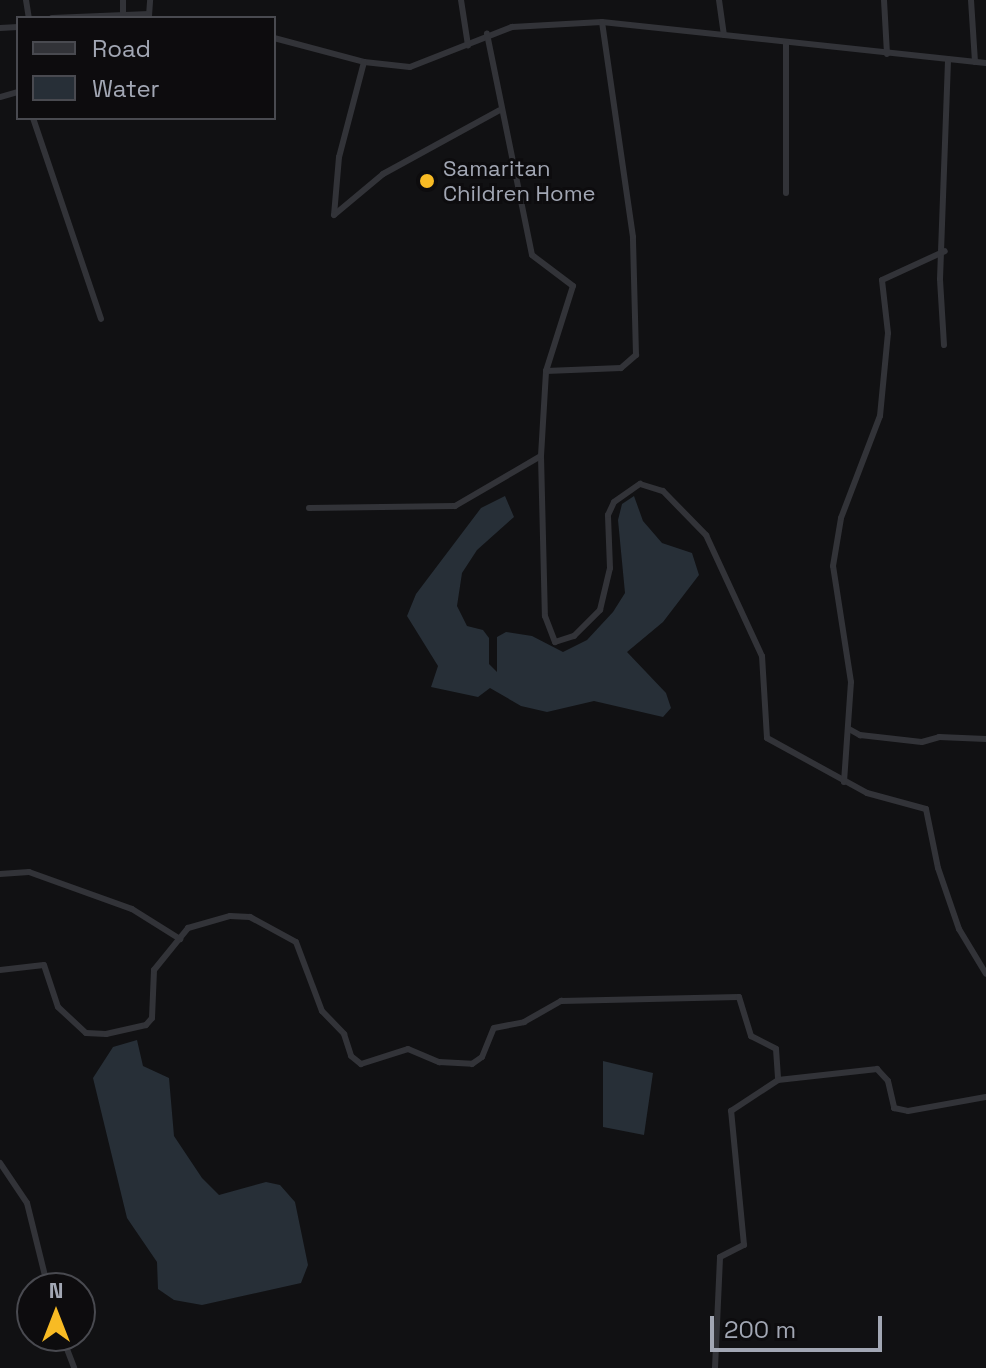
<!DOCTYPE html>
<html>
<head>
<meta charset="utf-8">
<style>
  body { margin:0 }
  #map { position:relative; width:986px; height:1368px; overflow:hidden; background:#111113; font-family:"Space Grotesk",sans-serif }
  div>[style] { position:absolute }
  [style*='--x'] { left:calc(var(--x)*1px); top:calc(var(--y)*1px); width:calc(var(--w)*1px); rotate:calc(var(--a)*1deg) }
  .water>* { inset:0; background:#272f37 }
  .street>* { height:6px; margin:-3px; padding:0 3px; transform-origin:3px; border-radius:3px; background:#323338 }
  .dots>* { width:22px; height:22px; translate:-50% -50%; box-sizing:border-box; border:4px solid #0d0c0e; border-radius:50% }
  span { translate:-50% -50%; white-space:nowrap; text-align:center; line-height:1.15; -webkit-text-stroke:6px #0d0c0e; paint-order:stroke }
  .poi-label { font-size:22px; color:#a2a7b4 }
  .left { translate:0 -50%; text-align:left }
  .legend { position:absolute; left:16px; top:16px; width:260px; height:104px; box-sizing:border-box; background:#0d0c0e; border:2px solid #494a50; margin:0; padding:10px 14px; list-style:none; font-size:24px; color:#a2a7b4 }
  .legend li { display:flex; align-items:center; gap:16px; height:40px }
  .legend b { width:40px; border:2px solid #494a50 }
  .north { position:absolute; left:16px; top:1272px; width:80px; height:80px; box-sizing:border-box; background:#0d0c0e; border:2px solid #494a50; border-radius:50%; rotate:0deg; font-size:22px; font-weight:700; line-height:32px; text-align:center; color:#a2a7b4 }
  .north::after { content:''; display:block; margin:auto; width:28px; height:36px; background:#f8bb24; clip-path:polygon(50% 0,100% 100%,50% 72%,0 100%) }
  .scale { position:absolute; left:710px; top:1316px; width:172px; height:36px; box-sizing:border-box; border:4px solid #a2a7b4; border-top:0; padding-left:10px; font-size:24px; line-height:28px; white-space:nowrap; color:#a2a7b4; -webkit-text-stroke:6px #0d0c0e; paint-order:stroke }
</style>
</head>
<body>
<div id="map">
  <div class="water">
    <div style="clip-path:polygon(505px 496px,514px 517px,477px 550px,462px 573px,457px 606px,467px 626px,483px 630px,489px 638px,489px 664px,497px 672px,497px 637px,506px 632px,532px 636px,563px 652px,587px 640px,613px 612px,625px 593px,618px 520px,622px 504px,634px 496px,643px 521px,662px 543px,692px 553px,699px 575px,663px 622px,627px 652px,666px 693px,671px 708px,663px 717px,594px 701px,547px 712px,521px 706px,490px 688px,478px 697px,431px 687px,438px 666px,407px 616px,416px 594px,481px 508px)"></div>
    <div style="clip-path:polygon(137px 1040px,143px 1066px,169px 1078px,174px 1136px,202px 1178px,219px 1195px,266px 1182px,280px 1185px,295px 1202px,308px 1265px,301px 1283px,202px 1305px,174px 1300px,158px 1289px,157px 1262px,127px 1218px,93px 1078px,113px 1047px)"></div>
    <div style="clip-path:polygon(603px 1061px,653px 1073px,644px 1135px,603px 1127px)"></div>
  </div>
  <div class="street">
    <div style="--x:26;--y:0;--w:18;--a:81"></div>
    <div style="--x:461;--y:0;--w:46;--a:81.2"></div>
    <div style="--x:719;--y:0;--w:35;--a:82"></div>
    <div style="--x:884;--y:0;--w:54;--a:86.8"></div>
    <div style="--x:971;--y:0;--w:62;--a:86.3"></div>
    <div style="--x:123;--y:16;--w:16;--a:-90"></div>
    <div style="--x:149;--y:16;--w:16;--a:-86"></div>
    <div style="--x:52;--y:18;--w:97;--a:-2.4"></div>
    <div style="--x:0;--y:28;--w:18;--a:-3"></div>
    <div style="--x:274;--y:38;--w:93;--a:14.9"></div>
    <div style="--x:364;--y:62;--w:46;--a:6.2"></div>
    <div style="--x:410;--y:67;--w:110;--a:-21.4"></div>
    <div style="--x:512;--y:27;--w:90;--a:-3.2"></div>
    <div style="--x:602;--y:22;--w:386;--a:6.1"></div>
    <div style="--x:786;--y:43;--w:150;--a:90"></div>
    <div style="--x:364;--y:62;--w:98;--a:104.7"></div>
    <div style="--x:339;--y:157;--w:58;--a:94.9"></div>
    <div style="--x:334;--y:215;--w:64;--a:-39.9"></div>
    <div style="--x:383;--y:174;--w:133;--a:-28.7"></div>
    <div style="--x:0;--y:97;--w:19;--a:-16"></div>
    <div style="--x:33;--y:118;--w:212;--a:71.3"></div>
    <div style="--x:944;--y:345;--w:66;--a:-93.5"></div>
    <div style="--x:940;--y:279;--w:220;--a:-87.9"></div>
    <div style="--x:546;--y:371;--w:75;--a:-2.3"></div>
    <div style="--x:621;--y:368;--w:20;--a:-41"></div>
    <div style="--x:636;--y:355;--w:118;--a:-91.5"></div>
    <div style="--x:633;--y:237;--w:217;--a:-98.2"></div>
    <div style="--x:541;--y:456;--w:160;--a:88.6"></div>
    <div style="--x:545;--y:616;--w:28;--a:69"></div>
    <div style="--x:555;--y:642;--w:20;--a:-18"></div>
    <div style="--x:574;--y:636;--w:37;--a:-45"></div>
    <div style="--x:600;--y:610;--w:43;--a:-76.6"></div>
    <div style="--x:610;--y:568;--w:53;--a:-92.2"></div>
    <div style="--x:608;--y:515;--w:14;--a:-65"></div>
    <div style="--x:614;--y:502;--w:32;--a:-35"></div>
    <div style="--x:640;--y:484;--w:24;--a:17"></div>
    <div style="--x:663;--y:491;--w:62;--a:45.7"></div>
    <div style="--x:706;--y:535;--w:133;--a:65.2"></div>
    <div style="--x:762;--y:656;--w:82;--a:86.5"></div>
    <div style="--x:767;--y:738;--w:114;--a:28.8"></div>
    <div style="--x:867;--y:793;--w:61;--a:15.2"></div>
    <div style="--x:926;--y:809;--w:60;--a:78.5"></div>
    <div style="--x:938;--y:868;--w:65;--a:71"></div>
    <div style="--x:959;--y:929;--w:52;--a:59"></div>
    <div style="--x:309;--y:508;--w:146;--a:-0.8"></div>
    <div style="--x:455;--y:506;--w:99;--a:-30.2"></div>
    <div style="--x:541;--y:456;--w:85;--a:-86.6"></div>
    <div style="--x:546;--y:371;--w:89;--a:-72.4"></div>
    <div style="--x:573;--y:286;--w:51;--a:-142.9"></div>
    <div style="--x:532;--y:255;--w:226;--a:-101.5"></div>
    <div style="--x:849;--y:729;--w:13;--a:29"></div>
    <div style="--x:860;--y:735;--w:62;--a:6.4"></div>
    <div style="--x:922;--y:742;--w:18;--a:-16"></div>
    <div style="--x:939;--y:737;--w:47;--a:2.4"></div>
    <div style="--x:844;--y:782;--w:100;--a:-86"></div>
    <div style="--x:851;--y:682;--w:117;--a:-98.8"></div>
    <div style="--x:833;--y:566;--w:49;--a:-80.5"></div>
    <div style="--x:841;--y:518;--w:109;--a:-69.1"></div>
    <div style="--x:880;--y:416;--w:83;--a:-84.5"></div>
    <div style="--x:888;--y:333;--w:53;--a:-96.5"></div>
    <div style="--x:882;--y:280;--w:69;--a:-24.7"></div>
    <div style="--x:0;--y:874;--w:29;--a:-4"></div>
    <div style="--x:29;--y:872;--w:109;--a:19.8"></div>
    <div style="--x:132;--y:909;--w:57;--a:32"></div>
    <div style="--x:0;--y:970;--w:44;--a:-6.5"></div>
    <div style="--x:44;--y:965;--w:44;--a:71.6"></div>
    <div style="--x:58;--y:1007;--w:38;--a:43"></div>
    <div style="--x:86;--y:1033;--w:20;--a:3"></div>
    <div style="--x:106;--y:1034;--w:41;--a:-12.7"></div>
    <div style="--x:146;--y:1025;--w:9;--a:-49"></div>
    <div style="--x:152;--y:1018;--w:48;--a:-87.6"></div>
    <div style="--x:154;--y:970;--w:54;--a:-51"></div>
    <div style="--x:188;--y:928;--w:44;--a:-15.9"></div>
    <div style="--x:230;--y:916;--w:20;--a:3"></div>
    <div style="--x:250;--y:917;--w:52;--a:28.5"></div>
    <div style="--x:296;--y:942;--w:74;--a:69.4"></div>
    <div style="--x:322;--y:1011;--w:32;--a:46"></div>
    <div style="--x:344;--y:1034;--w:23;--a:72"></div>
    <div style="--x:351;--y:1056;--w:13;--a:39"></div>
    <div style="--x:361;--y:1064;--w:49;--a:-17.7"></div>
    <div style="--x:408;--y:1049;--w:34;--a:23"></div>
    <div style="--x:439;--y:1062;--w:33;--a:3"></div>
    <div style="--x:472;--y:1064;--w:12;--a:-35"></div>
    <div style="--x:482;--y:1057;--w:31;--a:-68"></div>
    <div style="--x:494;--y:1028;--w:31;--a:-11"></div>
    <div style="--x:524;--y:1022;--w:43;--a:-29.6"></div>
    <div style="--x:561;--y:1001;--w:178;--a:-1.3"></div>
    <div style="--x:739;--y:997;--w:41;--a:72.9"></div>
    <div style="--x:751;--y:1036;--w:28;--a:27"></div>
    <div style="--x:776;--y:1049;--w:31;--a:86"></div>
    <div style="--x:0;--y:1163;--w:48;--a:56"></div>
    <div style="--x:27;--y:1203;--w:88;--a:76.1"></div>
    <div style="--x:62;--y:1336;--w:34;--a:69"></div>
    <div style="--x:715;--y:1368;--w:111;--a:-87.4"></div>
    <div style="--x:720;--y:1257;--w:27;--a:-27"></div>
    <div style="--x:744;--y:1245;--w:135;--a:-95.5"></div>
    <div style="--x:731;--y:1111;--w:56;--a:-33.4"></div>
    <div style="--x:778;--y:1080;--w:100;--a:-6.3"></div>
    <div style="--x:877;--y:1069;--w:16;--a:47"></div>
    <div style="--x:888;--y:1081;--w:28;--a:77"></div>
    <div style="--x:894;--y:1108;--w:14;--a:12"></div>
    <div style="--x:908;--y:1111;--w:79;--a:-10.2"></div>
  </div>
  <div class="dots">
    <div style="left:427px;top:181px;background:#f8bb24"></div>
  </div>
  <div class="poi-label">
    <span class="left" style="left:443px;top:181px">Samaritan<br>Children Home</span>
  </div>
  <ul class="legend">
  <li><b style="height:10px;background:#323338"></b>Road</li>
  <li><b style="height:22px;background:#272f37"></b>Water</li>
  </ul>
  <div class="north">N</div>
  <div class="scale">200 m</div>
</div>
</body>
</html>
